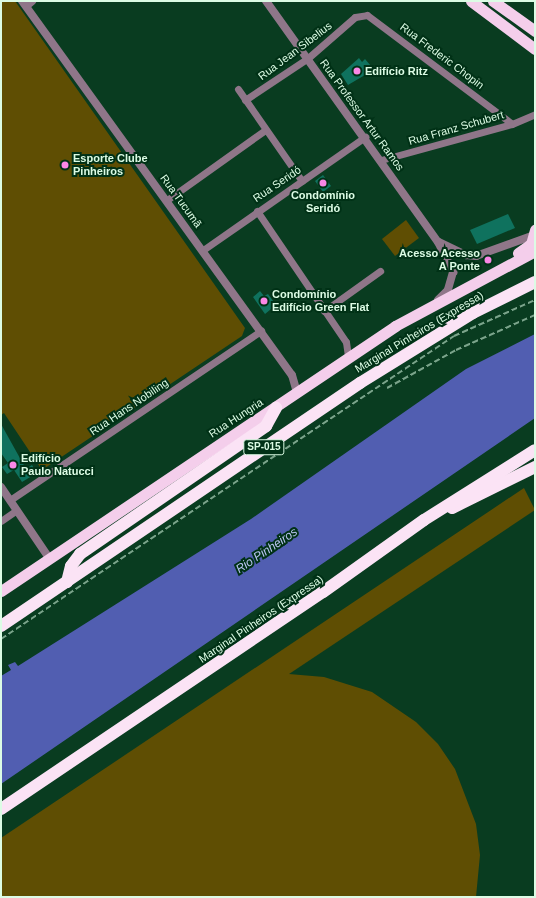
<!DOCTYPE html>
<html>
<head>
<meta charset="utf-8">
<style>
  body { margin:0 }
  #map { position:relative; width:536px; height:898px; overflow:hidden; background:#093c20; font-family:Helvetica,sans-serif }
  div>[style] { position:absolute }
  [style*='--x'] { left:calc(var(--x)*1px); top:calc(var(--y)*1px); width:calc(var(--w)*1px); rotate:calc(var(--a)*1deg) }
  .green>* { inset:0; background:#5f4e03 }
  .water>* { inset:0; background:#515eb1 }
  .building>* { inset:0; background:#0f725e }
  .minor>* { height:7px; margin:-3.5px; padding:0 3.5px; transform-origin:3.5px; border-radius:3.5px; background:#8f7689 }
  .tertiary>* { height:8px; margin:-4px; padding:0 4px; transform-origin:4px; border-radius:4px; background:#8f7689 }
  .trunk>* { height:11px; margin:-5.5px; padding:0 5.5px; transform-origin:5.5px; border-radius:5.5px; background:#f4ceeb }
  .motorway>* { height:12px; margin:-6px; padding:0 6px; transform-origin:6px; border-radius:6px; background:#fbe3f5 }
  .rail>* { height:2px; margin-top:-1px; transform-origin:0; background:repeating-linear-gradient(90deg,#7ba48b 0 6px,transparent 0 9px) }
  .dots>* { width:11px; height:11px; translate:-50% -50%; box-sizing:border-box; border:2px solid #003116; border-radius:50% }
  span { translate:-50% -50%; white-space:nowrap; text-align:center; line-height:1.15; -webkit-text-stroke:4px #003116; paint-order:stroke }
  .shield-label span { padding:1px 3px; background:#003116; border:1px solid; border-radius:3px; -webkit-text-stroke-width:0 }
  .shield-label { font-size:10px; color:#dcfce5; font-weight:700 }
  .street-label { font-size:11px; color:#dcfce5 }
  .poi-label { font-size:11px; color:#dcfce5; font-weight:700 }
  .left { translate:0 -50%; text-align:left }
  .right { translate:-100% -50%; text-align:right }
  .water-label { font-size:12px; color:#bac5f2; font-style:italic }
  .frame { position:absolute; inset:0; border:2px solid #dcfce5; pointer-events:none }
</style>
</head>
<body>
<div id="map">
  <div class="green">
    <div style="clip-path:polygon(1px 1px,15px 1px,245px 328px,242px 336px,42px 470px,4px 413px,1px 415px)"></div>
    <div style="clip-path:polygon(406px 220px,419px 238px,395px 256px,382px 239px)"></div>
    <div style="clip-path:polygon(524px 488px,535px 510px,289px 674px,324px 677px,372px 692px,416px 722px,438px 744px,455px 769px,476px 824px,480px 855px,476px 897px,1px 897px,1px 838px)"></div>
  </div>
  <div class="water">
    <div style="clip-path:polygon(535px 334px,535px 418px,1px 784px,1px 676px,11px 670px,8px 665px,15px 662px,18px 666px,251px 519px,466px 369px)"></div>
  </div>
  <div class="building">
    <div style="clip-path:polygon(359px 58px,362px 62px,365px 59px,371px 66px,367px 69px,370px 72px,348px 85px,341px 74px)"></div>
    <div style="clip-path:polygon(323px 175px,331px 186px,323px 192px,315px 181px)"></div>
    <div style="clip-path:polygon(508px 214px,515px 228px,477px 244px,470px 230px)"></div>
    <div style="clip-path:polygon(260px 291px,264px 296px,268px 294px,276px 305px,265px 314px,253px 297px)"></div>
    <div style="clip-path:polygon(1px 424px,26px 469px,32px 465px,37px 473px,22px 482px,14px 470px,7px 474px,2px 467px,8px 463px,1px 453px)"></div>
  </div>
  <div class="minor">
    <div style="--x:26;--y:6;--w:8;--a:-40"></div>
    <div style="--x:238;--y:89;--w:112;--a:55.2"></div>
    <div style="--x:245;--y:100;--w:76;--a:-33.7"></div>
    <div style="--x:308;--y:58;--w:62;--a:-41.1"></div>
    <div style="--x:355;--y:17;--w:12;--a:-9"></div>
    <div style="--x:367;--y:15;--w:181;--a:36.9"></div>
    <div style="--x:381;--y:160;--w:136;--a:-15.4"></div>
    <div style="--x:512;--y:124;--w:25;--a:-23"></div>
    <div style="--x:167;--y:200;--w:120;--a:-35.5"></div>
    <div style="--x:257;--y:211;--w:158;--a:55.8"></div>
    <div style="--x:346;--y:342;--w:15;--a:82"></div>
    <div style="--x:203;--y:250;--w:198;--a:-34.9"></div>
    <div style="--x:324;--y:311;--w:69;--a:-35.5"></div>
    <div style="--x:10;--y:500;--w:303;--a:-34"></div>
    <div style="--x:1;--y:521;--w:19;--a:-35"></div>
  </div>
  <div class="tertiary">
    <div style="--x:22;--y:1;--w:461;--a:54.2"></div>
    <div style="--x:292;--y:375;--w:18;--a:74"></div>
    <div style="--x:266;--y:1;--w:296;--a:54.5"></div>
    <div style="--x:438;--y:242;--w:34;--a:63"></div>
    <div style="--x:453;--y:272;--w:19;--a:106"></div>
    <div style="--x:448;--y:290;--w:14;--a:135"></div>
    <div style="--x:439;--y:242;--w:30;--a:26"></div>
    <div style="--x:466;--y:255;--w:10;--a:6"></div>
    <div style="--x:476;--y:256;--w:62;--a:-19.9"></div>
    <div style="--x:1;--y:487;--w:86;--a:55.9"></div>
  </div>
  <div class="trunk">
    <div style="--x:471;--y:1;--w:80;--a:36.9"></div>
    <div style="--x:493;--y:1;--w:52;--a:35.5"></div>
    <div style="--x:518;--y:253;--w:16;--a:-35"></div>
    <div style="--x:531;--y:244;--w:15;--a:-74"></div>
    <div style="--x:1;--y:591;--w:475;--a:-33.9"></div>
    <div style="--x:395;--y:326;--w:159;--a:-28.2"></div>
  </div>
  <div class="motorway">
    <div style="--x:452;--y:508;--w:93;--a:-26.3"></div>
    <div style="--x:67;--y:582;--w:16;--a:-76"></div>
    <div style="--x:71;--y:566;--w:15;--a:-53"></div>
    <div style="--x:80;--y:554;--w:226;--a:-34.5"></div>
    <div style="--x:266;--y:426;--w:21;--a:-61"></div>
    <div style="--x:1;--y:626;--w:434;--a:-34.1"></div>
    <div style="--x:360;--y:383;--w:133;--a:-31.8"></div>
    <div style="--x:473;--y:313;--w:69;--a:-26.6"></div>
    <div style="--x:1;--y:809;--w:388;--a:-34"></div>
    <div style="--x:323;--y:592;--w:124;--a:-35.5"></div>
    <div style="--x:424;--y:520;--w:131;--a:-32.2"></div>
  </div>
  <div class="rail">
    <div style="--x:387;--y:388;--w:79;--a:-28.8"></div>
    <div style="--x:456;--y:350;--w:86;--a:-23.9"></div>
    <div style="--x:1;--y:639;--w:545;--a:-33.78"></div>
    <div style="--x:454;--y:336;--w:89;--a:-24"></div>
  </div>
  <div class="dots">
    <div style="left:357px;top:71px;background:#fa87e6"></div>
    <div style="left:65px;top:165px;background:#fa87e6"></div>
    <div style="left:323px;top:183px;background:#fa87e6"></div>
    <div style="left:488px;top:260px;background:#fa87e6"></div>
    <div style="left:264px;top:301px;background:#fa87e6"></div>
    <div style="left:13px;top:465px;background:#fa87e6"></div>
  </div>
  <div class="shield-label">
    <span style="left:264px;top:447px">SP-015</span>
  </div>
  <div class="street-label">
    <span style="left:295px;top:51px;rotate:-37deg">Rua Jean Sibelius</span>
    <span style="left:442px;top:56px;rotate:37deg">Rua Frederic Chopin</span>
    <span style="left:362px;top:115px;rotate:54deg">Rua Professor Artur Ramos</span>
    <span style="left:456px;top:128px;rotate:-16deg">Rua Franz Schubert</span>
    <span style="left:277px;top:184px;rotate:-34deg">Rua Seridó</span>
    <span style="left:181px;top:201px;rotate:54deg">Rua Tucumã</span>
    <span style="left:419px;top:332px;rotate:-31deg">Marginal Pinheiros (Expressa)</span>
    <span style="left:129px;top:407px;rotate:-34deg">Rua Hans Nobiling</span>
    <span style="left:236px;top:418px;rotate:-33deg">Rua Hungria</span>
    <span style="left:261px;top:619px;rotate:-34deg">Marginal Pinheiros (Expressa)</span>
  </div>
  <div class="poi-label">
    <span class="left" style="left:365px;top:71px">Edifício Ritz</span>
    <span class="left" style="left:73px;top:165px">Esporte Clube<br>Pinheiros</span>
    <span style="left:323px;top:202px">Condomínio<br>Seridó</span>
    <span class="right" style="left:480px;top:260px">Acesso Acesso<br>A Ponte</span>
    <span class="left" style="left:272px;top:301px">Condomínio<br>Edifício Green Flat</span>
    <span class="left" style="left:21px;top:465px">Edifício<br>Paulo Natucci</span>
  </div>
  <div class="water-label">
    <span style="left:267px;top:551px;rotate:-34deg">Rio Pinheiros</span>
  </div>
  <div class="frame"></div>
</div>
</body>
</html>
